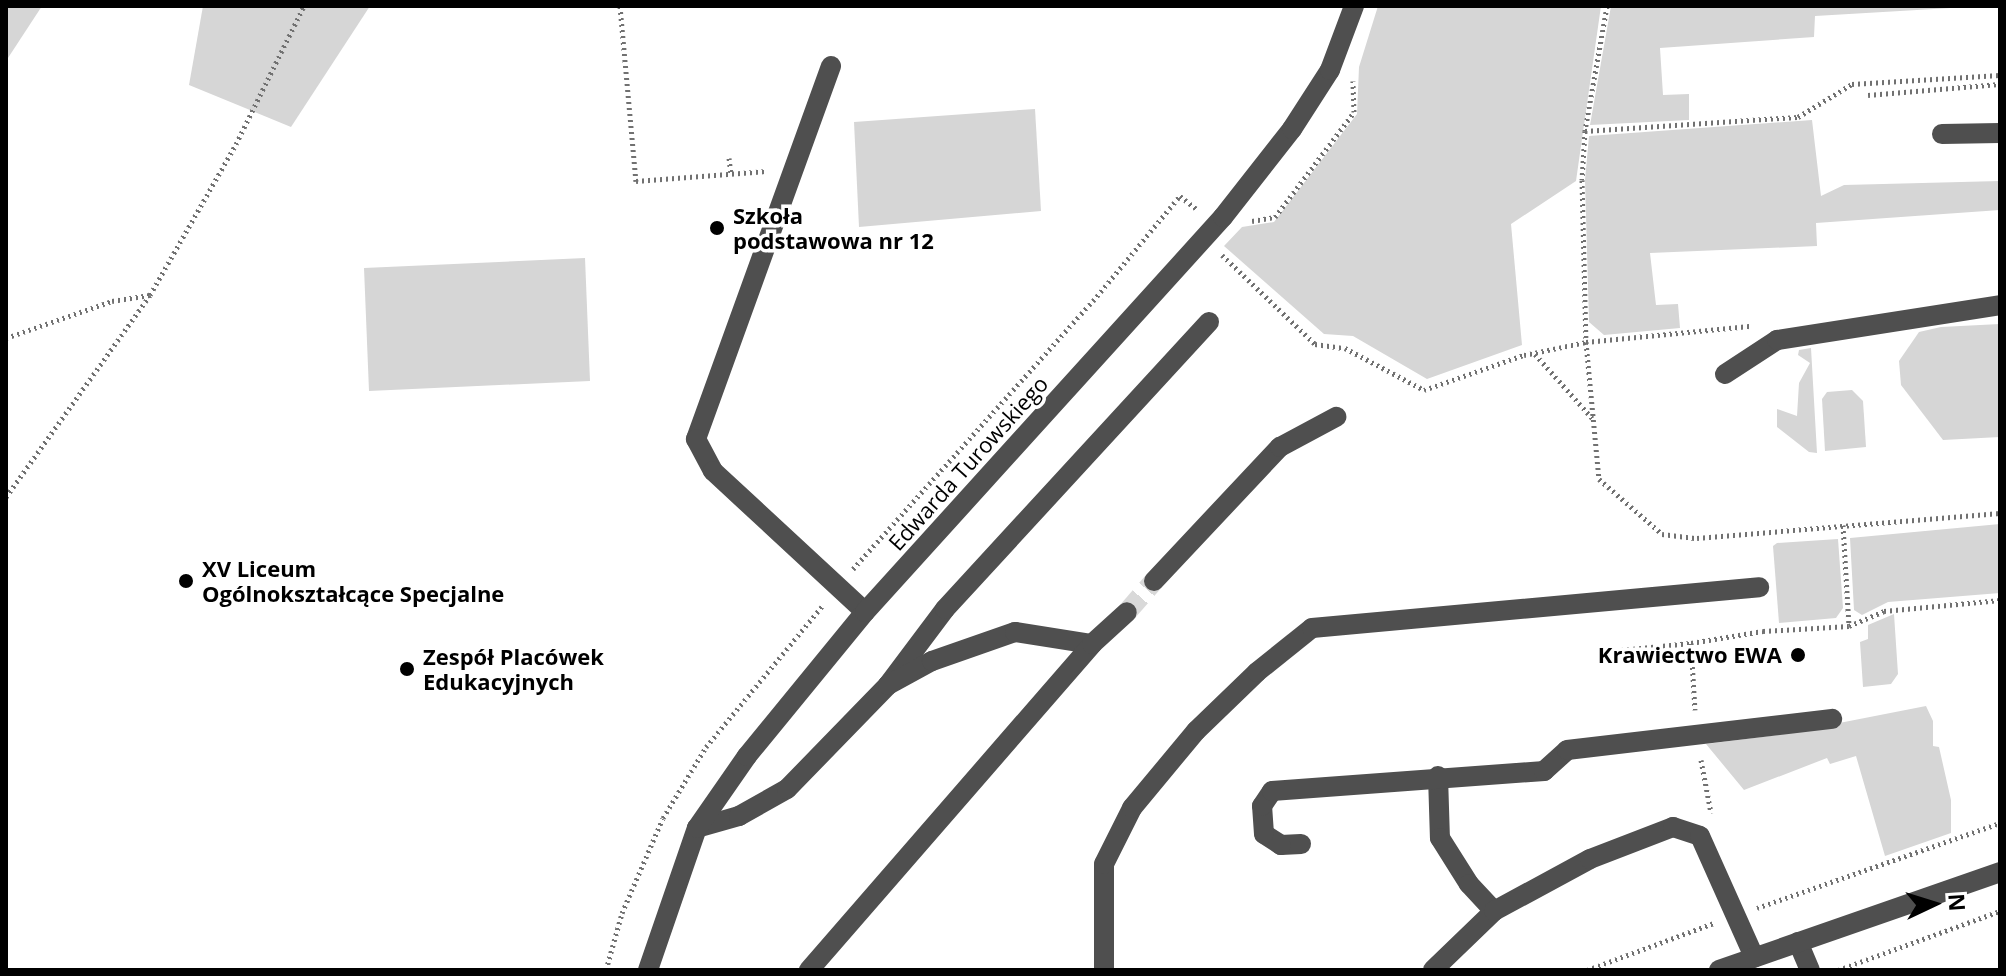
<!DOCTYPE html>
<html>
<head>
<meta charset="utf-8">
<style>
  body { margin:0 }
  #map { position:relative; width:2006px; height:976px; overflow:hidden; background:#fff; font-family:"Open Sans",sans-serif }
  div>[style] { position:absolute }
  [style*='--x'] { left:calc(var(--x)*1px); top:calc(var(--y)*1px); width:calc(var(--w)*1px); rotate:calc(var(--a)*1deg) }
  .green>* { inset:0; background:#d6d6d6 }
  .minor-tunnel>* { height:20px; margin-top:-10px; transform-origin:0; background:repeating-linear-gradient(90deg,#d9d9d9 0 20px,transparent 0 30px) }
  .path>* { height:5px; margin-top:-2.5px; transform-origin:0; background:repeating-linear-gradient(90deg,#717171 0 2px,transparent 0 6px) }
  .minor>* { height:20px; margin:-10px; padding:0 10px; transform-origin:10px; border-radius:10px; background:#4f4f4f }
  .dots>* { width:22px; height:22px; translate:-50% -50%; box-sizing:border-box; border:4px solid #fff; border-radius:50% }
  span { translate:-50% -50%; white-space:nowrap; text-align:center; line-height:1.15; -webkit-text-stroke:7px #fff; paint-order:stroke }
  .poi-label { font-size:22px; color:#000; font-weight:700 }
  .left { translate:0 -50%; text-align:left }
  .right { translate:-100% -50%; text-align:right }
  .street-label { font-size:22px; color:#000 }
  .frame { position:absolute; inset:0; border:8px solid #000; pointer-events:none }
  .north { position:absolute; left:1894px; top:864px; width:80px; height:80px; -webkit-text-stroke:6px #fff; paint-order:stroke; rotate:86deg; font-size:22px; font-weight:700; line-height:32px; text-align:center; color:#000 }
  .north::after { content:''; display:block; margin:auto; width:28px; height:36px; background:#000; clip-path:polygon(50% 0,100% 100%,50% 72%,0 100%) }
</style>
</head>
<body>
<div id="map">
  <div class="green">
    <div style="clip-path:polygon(6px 6px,42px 6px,6px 61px)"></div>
    <div style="clip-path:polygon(203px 6px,370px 6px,291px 127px,189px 85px)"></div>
    <div style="clip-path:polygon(1378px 6px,1601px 6px,1576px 181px,1511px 224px,1522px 345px,1427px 379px,1353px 336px,1324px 334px,1224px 246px,1242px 227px,1274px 222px,1357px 114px,1359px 67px)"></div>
    <div style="clip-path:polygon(1611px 6px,1985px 6px,1815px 16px,1814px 37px,1660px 48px,1663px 95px,1689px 94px,1689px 120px,1590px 125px)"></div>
    <div style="clip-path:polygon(1035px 109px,1041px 211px,859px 227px,854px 122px)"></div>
    <div style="clip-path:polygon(1812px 120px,1821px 196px,1844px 185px,2000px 181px,2000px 210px,1816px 223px,1817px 246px,1650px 253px,1656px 305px,1678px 304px,1680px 328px,1604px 335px,1589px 322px,1585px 180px,1589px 136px)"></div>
    <div style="clip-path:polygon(585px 258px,590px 381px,369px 391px,364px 268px)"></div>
    <div style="clip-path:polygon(2000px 324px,2000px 437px,1943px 440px,1901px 385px,1899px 361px,1919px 332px,1941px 327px)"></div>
    <div style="clip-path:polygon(1811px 348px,1817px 453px,1809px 452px,1777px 427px,1777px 409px,1797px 416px,1799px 383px,1810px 363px,1798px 355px,1799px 350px)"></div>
    <div style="clip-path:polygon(1852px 390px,1863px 401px,1866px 447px,1825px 451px,1822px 399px,1827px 392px)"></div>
    <div style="clip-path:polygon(2000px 524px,2000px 593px,1888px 602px,1862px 615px,1854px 610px,1850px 538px)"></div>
    <div style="clip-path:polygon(1838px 539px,1843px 608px,1836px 618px,1779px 623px,1773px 546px,1777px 543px)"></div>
    <div style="clip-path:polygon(1894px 614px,1898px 674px,1891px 684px,1863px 687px,1860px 642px,1868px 639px,1868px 625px)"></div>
    <div style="clip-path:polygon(1926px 706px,1933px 721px,1933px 746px,1939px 747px,1951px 800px,1951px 833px,1885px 856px,1856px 756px,1830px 764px,1827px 758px,1744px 790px,1706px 744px,1778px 735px)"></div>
  </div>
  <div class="minor-tunnel">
    <div style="--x:1127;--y:612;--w:41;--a:-48.9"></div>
  </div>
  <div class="path">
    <div style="--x:620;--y:6;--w:176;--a:84.8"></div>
    <div style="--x:636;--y:181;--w:130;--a:-4.4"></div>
    <div style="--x:1607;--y:6;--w:127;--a:100"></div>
    <div style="--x:1585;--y:131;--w:49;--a:93.5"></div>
    <div style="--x:1582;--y:180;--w:162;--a:88.6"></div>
    <div style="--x:1586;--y:342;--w:138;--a:84.6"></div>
    <div style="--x:1599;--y:479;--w:84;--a:41.1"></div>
    <div style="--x:1662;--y:534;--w:35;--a:7"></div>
    <div style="--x:1697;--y:538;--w:304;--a:-4.7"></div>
    <div style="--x:1868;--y:95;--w:132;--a:-4.8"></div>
    <div style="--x:1585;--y:131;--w:213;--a:-3.8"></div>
    <div style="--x:1798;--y:117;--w:63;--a:-31.4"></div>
    <div style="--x:1852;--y:84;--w:148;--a:-3.5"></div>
    <div style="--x:729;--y:158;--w:16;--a:83"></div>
    <div style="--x:1252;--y:221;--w:23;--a:-10"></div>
    <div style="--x:1275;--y:217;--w:131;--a:-53"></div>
    <div style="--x:1354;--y:112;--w:31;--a:-92"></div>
    <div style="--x:1222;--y:255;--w:129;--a:43.7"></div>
    <div style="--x:1315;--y:344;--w:30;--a:8"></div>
    <div style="--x:1345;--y:348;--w:89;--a:28"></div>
    <div style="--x:1424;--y:390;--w:106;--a:-19.3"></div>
    <div style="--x:1524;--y:355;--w:63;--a:-11.8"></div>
    <div style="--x:1586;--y:342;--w:164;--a:-5.6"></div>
    <div style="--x:6;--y:338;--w:112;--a:-19.2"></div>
    <div style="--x:112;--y:301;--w:38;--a:-9"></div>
    <div style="--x:1535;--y:354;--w:86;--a:48.3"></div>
    <div style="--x:6;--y:497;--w:248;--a:-54.5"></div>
    <div style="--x:150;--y:295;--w:174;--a:-60.3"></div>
    <div style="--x:236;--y:144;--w:154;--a:-63.8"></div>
    <div style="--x:1843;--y:525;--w:101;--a:86.6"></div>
    <div style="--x:853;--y:569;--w:360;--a:-48.2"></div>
    <div style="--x:1093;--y:301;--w:136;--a:-50.4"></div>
    <div style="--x:1180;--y:196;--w:23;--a:38"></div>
    <div style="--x:1691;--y:643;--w:67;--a:86.6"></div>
    <div style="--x:1621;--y:650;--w:70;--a:-5.7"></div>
    <div style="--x:1691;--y:643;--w:73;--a:-9.5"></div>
    <div style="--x:1763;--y:631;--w:86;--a:-3.3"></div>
    <div style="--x:1849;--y:626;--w:38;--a:-23"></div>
    <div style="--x:1884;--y:611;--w:117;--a:-5.4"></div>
    <div style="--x:1701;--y:760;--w:54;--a:79.3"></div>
    <div style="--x:1757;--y:908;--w:257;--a:-19.3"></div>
    <div style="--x:606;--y:970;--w:59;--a:-74.3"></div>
    <div style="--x:622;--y:913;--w:103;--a:-66.7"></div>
    <div style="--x:663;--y:818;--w:83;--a:-58.8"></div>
    <div style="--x:706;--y:747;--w:185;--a:-50.5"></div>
    <div style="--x:1587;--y:970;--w:135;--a:-20.3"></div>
    <div style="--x:1838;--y:970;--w:172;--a:-20"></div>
  </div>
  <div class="minor">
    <div style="--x:831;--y:66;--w:397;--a:109.9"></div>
    <div style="--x:696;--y:439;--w:36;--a:62"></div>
    <div style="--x:713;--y:471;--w:207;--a:42.8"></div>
    <div style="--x:1942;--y:134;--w:58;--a:-1"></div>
    <div style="--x:1725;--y:374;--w:62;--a:-33.2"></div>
    <div style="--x:1777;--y:340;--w:226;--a:-8.9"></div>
    <div style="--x:1154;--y:581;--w:184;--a:-46.8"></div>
    <div style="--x:1280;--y:447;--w:64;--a:-28.2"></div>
    <div style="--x:888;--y:685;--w:95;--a:-53.1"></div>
    <div style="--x:945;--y:609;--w:390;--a:-47.4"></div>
    <div style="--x:1438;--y:776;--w:62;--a:88.2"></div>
    <div style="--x:1440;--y:838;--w:54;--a:57.8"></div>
    <div style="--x:1469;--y:884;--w:37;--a:47"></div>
    <div style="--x:697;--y:828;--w:44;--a:-15.9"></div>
    <div style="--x:739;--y:816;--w:55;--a:-29.4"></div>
    <div style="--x:787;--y:789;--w:145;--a:-45.8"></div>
    <div style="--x:888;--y:685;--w:50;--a:-28.6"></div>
    <div style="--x:932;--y:661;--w:88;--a:-19.3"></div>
    <div style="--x:1015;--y:632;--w:78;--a:8.9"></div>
    <div style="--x:1301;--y:844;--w:20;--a:177"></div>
    <div style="--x:1281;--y:845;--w:20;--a:-147"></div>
    <div style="--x:1264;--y:834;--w:28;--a:-94"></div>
    <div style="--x:1262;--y:806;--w:18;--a:-56"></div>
    <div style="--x:1272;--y:791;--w:273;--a:-4.2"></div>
    <div style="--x:1544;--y:771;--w:31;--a:-42"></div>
    <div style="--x:1567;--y:750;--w:267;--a:-6.7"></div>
    <div style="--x:1798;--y:942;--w:30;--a:67"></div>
    <div style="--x:648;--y:970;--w:150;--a:-71"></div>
    <div style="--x:697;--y:828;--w:88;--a:-55.2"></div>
    <div style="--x:747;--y:756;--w:186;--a:-50.7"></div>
    <div style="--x:865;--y:612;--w:533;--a:-47.81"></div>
    <div style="--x:1223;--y:217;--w:112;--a:-51.9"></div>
    <div style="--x:1292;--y:129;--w:70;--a:-57.2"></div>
    <div style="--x:1330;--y:70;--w:68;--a:-69.4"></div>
    <div style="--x:809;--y:970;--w:432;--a:-49"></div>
    <div style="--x:1092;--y:644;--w:47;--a:-42.4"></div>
    <div style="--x:1104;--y:970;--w:106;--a:-90"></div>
    <div style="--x:1104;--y:864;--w:63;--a:-63.4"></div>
    <div style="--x:1132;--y:808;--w:100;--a:-50.3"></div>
    <div style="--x:1196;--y:731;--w:85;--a:-44"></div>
    <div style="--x:1257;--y:672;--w:70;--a:-38.7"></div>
    <div style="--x:1312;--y:628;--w:449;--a:-5.2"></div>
    <div style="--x:1433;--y:970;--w:85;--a:-44"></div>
    <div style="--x:1494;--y:911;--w:109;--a:-28.4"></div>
    <div style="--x:1590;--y:859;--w:89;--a:-21.1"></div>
    <div style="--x:1673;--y:827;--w:28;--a:18"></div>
    <div style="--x:1700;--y:836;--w:133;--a:65.9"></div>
    <div style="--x:1719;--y:970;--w:298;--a:-19.2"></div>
  </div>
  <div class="dots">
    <div style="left:717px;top:228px;background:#000"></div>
    <div style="left:186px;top:581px;background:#000"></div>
    <div style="left:1798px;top:655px;background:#000"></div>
    <div style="left:407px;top:669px;background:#000"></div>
  </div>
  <div class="poi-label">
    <span class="left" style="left:733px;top:228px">Szkoła<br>podstawowa nr 12</span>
    <span class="left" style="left:202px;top:581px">XV Liceum<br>Ogólnokształcące Specjalne</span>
    <span class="right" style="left:1782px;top:655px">Krawiectwo EWA</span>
    <span class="left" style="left:423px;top:669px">Zespół Placówek<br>Edukacyjnych</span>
  </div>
  <div class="street-label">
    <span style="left:968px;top:463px;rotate:-48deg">Edwarda Turowskiego</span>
  </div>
  <div class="frame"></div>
  <div class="north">N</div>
</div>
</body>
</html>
